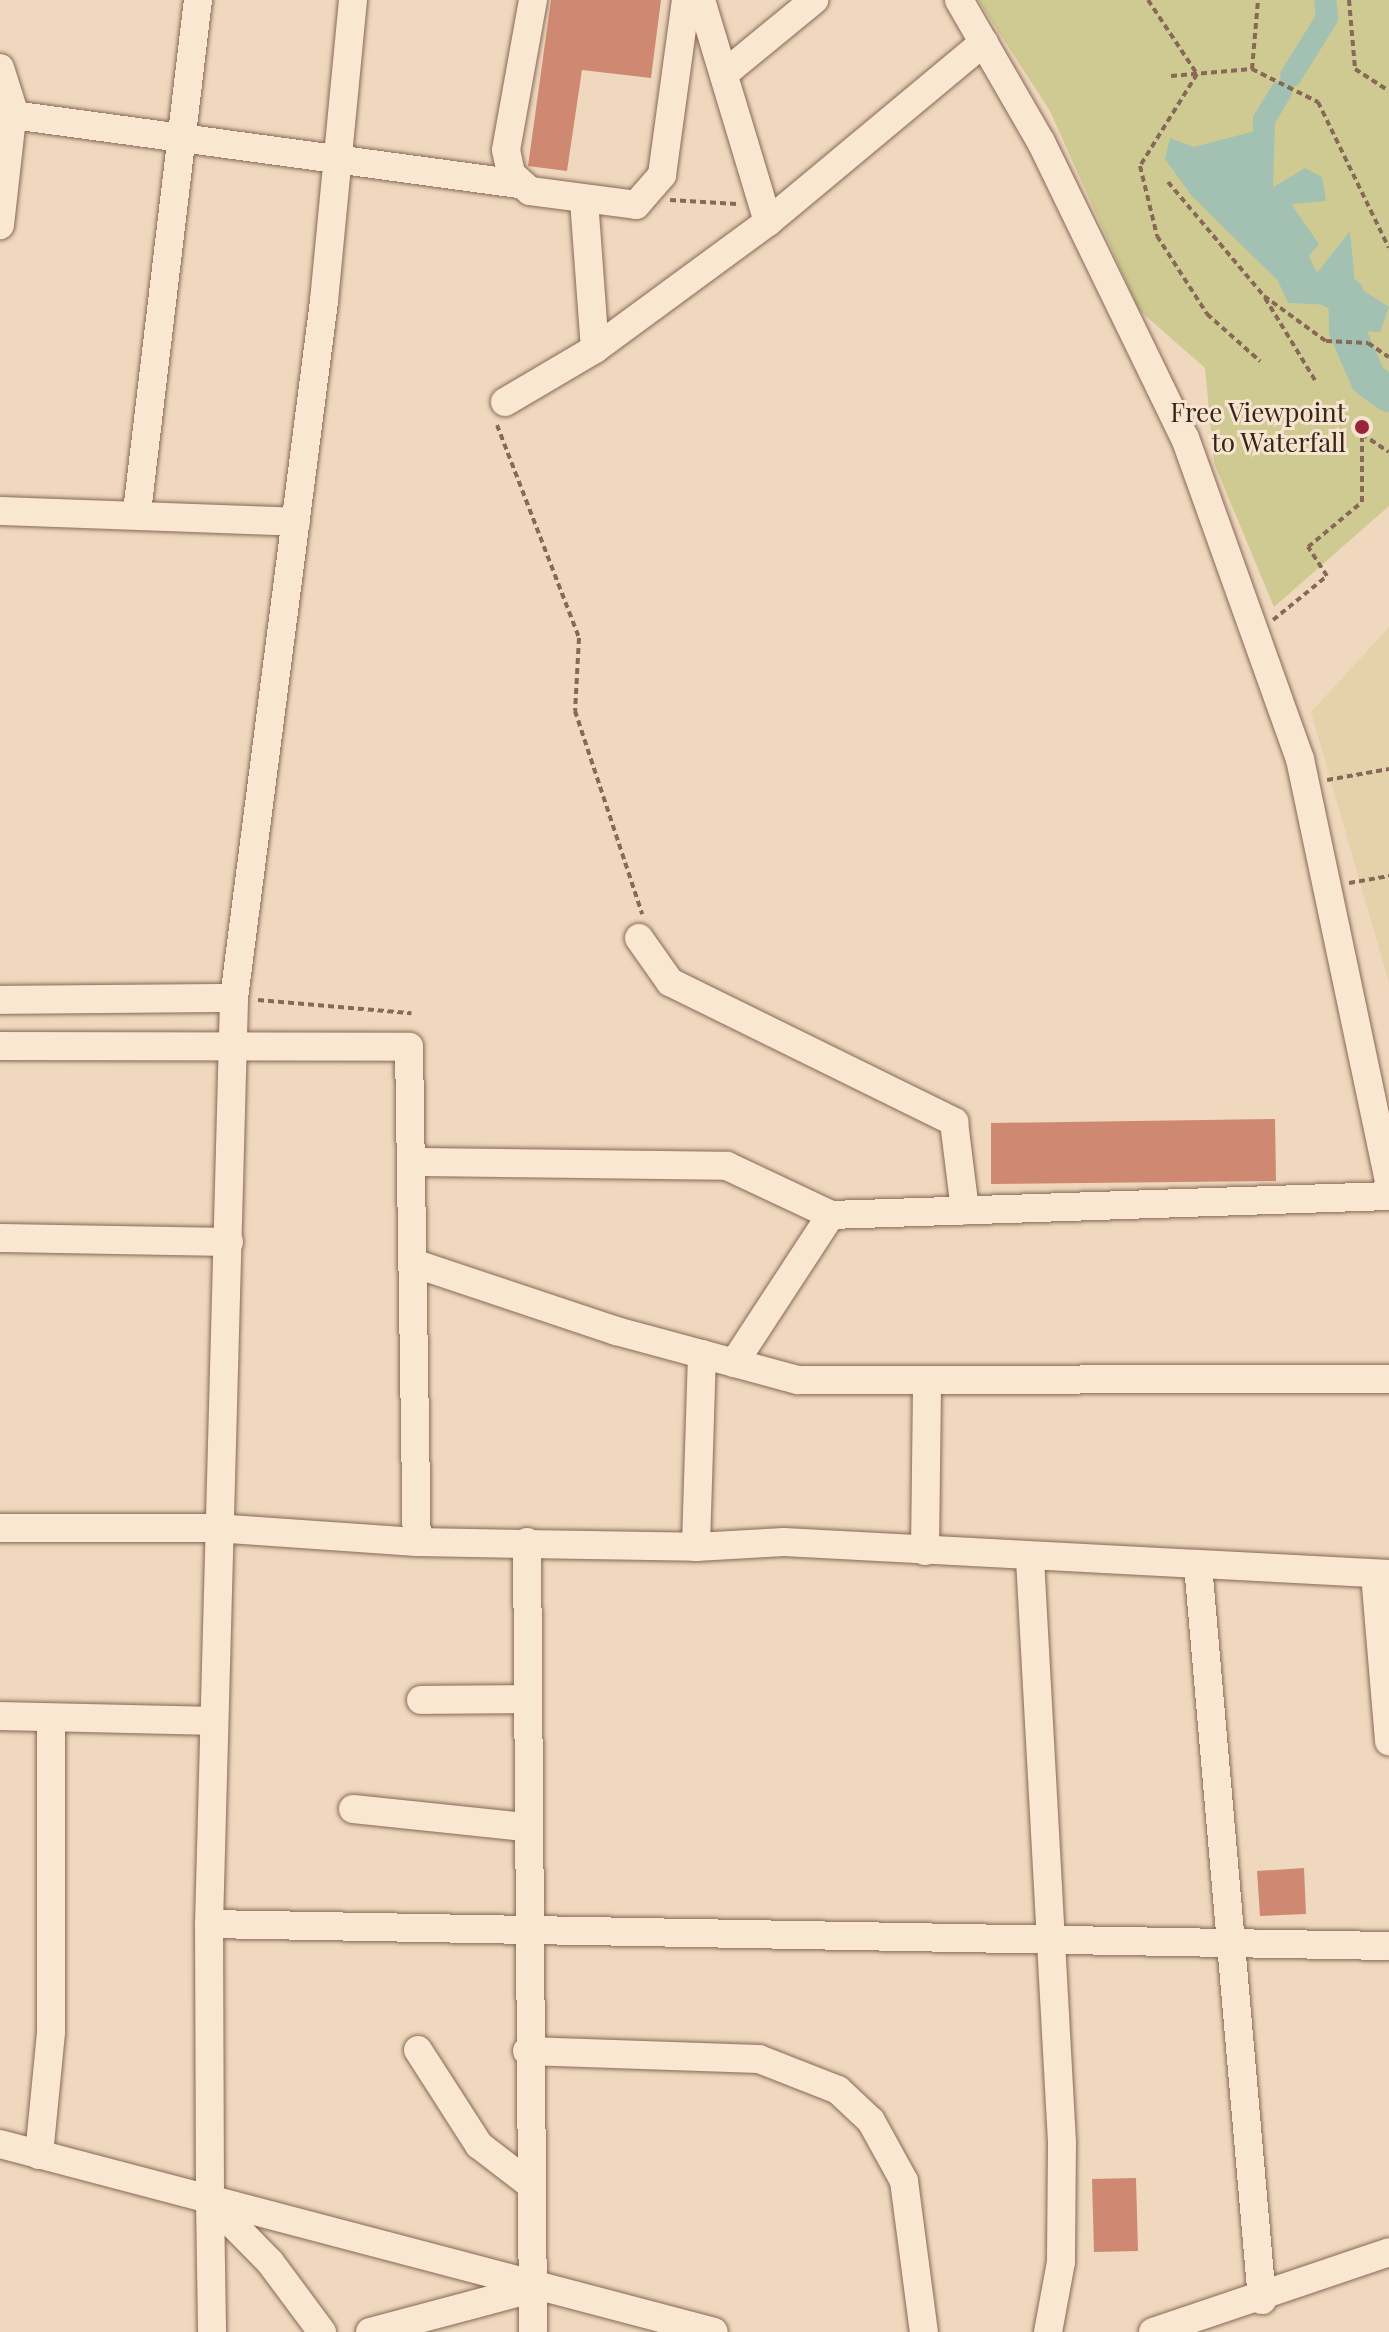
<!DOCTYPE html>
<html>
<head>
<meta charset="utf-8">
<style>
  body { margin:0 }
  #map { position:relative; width:1389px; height:2332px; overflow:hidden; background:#efd8be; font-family:"Playfair Display",serif }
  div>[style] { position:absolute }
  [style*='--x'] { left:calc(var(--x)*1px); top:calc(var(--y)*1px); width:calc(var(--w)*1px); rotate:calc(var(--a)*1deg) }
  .farmland>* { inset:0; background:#e5d2ab }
  .green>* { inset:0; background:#ceca92 }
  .water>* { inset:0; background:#a2c1b2 }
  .canal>* { height:22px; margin:-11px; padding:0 11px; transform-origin:11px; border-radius:11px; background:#a2c1b2 }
  .river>* { height:36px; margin:-18px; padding:0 18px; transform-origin:18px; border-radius:18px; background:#a2c1b2 }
  .building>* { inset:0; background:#cf8972 }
  .path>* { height:4px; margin-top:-2px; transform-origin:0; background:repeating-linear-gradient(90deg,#886856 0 6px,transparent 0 10px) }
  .roads { filter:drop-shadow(0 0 2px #886856) drop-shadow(0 0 2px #886856) }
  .minor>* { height:28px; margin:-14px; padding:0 14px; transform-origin:14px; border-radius:14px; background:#fae7d1 }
  .dots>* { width:22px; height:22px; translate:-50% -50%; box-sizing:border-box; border:4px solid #f7e4ce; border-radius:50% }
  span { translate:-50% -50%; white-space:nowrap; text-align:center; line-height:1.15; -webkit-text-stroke:6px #f7e4ce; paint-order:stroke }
  .poi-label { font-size:26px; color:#37241b }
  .right { translate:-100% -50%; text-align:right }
</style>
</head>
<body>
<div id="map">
  <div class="farmland">
    <div style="clip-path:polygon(1389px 627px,1389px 983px,1311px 712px)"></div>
  </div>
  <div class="green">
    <div style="clip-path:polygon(978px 0,1389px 0,1389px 506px,1274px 607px,1214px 463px,1205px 368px,1139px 310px,1050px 111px)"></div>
  </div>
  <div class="water">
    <div style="clip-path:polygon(1263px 129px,1253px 166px,1259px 189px,1264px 193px,1305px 168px,1322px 177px,1326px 201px,1291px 204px,1319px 244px,1309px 256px,1317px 273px,1350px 231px,1355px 285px,1389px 307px,1380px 332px,1347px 330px,1334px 305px,1288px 303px,1278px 281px,1192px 196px,1165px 159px,1170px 138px,1194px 147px)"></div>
  </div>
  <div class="canal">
    <div style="--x:1291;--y:76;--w:68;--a:-58.2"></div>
    <div style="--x:1327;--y:18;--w:18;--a:-96"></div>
    <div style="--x:1261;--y:222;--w:102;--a:-88.3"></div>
    <div style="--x:1264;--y:120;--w:33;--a:-59"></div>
  </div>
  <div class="river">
    <div style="--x:1332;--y:290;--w:15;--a:20"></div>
    <div style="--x:1346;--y:295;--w:35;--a:88"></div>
    <div style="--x:1347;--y:330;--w:53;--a:66.8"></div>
    <div style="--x:1368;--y:379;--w:26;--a:36"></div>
  </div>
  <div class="building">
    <div style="clip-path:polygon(551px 0,661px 0,651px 78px,582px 70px,567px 171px,528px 166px)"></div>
    <div style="clip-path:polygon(1275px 1119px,1276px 1181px,991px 1184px,991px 1123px)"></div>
    <div style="clip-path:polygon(1304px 1868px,1306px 1914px,1260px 1916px,1257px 1871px)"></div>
    <div style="clip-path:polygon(1136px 2178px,1138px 2251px,1094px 2252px,1092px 2179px)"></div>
  </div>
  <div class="path">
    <div style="--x:1148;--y:0;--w:89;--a:56.5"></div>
    <div style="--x:1197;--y:74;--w:108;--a:121.8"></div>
    <div style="--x:1140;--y:166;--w:72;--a:76.3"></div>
    <div style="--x:1157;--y:236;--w:93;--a:57.3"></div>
    <div style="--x:1207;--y:314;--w:71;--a:41.6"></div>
    <div style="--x:1349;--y:0;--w:69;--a:85"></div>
    <div style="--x:1355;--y:69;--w:40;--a:32.9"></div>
    <div style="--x:1252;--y:69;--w:74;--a:26.6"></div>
    <div style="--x:1318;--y:102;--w:162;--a:64.1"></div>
    <div style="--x:1171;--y:76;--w:81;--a:-4.9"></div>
    <div style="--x:1252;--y:69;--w:69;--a:-85"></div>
    <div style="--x:1168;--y:182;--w:149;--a:49.9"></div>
    <div style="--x:1264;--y:296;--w:77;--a:36"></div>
    <div style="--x:1326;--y:341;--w:42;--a:2.7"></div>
    <div style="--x:1368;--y:343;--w:25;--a:34"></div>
    <div style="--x:670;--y:200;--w:67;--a:3.4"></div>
    <div style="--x:1265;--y:298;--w:98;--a:58.7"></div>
    <div style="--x:497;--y:425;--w:228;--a:68.9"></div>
    <div style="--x:579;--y:638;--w:73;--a:93.1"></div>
    <div style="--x:575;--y:711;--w:214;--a:71.7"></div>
    <div style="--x:1362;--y:434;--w:32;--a:34"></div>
    <div style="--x:1273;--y:620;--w:70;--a:-39.2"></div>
    <div style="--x:1327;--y:576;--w:35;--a:-123"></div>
    <div style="--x:1308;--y:547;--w:70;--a:-39.8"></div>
    <div style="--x:1362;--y:502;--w:75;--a:-90"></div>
    <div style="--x:1327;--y:780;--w:63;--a:-10.1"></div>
    <div style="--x:1349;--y:883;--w:41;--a:-9.9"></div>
    <div style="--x:258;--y:1000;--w:154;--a:4.9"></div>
  </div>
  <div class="roads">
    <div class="minor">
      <div style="--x:533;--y:0;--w:152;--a:100.2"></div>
      <div style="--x:506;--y:150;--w:25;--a:78"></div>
      <div style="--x:511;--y:174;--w:25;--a:42"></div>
      <div style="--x:530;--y:191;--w:107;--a:7.5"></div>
      <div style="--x:636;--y:205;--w:40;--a:-49"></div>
      <div style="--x:662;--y:175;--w:177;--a:-82.2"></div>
      <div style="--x:701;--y:0;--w:232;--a:73.2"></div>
      <div style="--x:959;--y:0;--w:164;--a:60"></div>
      <div style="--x:1041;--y:142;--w:329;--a:64.1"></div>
      <div style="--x:1185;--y:438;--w:341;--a:70.3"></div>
      <div style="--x:1300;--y:759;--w:431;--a:78.1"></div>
      <div style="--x:0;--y:68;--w:43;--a:72.4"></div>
      <div style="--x:13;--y:109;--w:117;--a:96.4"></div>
      <div style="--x:724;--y:74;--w:117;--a:-39.4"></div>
      <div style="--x:13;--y:115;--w:511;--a:7.77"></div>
      <div style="--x:584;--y:200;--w:149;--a:85.8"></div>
      <div style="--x:505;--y:402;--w:104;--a:-30.5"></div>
      <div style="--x:595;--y:349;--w:215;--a:-36.3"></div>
      <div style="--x:768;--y:222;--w:281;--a:-39.8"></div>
      <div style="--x:0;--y:511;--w:296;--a:2.1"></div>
      <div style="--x:137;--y:512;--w:516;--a:-83.21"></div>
      <div style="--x:639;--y:938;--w:54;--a:54.8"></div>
      <div style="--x:670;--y:982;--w:317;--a:26.2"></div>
      <div style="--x:954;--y:1122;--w:89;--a:82.9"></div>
      <div style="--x:0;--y:1000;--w:234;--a:-0.5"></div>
      <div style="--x:0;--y:1046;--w:409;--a:0.1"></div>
      <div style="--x:409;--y:1047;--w:495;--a:89.1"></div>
      <div style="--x:415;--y:1162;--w:312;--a:0.7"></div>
      <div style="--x:727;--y:1166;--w:115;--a:25.2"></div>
      <div style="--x:831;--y:1215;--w:558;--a:-1.95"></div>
      <div style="--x:0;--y:1238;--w:229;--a:1"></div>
      <div style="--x:416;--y:1264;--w:211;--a:18.5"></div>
      <div style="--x:616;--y:1331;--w:188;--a:15.1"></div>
      <div style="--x:798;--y:1380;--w:591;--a:-0.1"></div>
      <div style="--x:702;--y:1354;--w:193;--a:91.8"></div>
      <div style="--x:696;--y:1547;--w:88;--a:-3.3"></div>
      <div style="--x:784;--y:1542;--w:606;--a:3.03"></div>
      <div style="--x:734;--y:1363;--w:177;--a:-56.8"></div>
      <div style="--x:0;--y:1528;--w:215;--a:0"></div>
      <div style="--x:215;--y:1528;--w:202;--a:4"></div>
      <div style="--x:417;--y:1542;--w:279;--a:1"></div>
      <div style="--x:527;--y:1542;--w:790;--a:89.56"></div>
      <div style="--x:925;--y:1551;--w:171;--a:-89.3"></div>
      <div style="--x:1030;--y:1559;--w:584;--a:86.86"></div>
      <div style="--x:1062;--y:2142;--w:120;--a:90.5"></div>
      <div style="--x:1061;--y:2262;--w:71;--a:100.5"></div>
      <div style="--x:1198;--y:1565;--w:738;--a:85.02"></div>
      <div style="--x:1375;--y:1574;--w:168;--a:85.2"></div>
      <div style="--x:421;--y:1700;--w:105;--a:-0.5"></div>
      <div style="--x:0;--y:1716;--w:214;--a:1.3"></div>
      <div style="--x:353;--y:1809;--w:173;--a:6"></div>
      <div style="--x:209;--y:1924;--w:1180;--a:1.07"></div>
      <div style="--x:418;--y:2050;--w:113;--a:57.3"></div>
      <div style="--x:479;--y:2145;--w:66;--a:37.6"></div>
      <div style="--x:527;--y:2051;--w:232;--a:2"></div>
      <div style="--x:759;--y:2059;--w:85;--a:21.4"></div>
      <div style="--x:838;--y:2090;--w:45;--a:43.2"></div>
      <div style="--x:871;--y:2121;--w:68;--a:61.2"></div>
      <div style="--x:904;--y:2181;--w:152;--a:82.5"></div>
      <div style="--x:0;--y:2144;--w:738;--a:14.75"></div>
      <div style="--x:39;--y:2155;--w:124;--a:-84.4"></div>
      <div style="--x:51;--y:2032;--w:313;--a:-90"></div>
      <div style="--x:210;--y:2201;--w:131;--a:89.1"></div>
      <div style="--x:322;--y:2332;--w:87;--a:-126.6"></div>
      <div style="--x:270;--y:2262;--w:86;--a:-134.5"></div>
      <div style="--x:210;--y:2201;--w:277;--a:-90.2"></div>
      <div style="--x:209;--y:1924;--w:926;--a:-88.45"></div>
      <div style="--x:234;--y:998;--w:703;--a:-82.64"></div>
      <div style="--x:324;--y:301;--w:302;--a:-84.5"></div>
      <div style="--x:370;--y:2332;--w:168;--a:-14.9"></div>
      <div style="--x:1153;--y:2332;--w:249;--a:-18.7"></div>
    </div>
  </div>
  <div class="dots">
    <div style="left:1362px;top:427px;background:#9a2439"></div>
  </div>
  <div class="poi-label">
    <span class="right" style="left:1346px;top:427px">Free Viewpoint<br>to Waterfall</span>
  </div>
</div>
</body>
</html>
